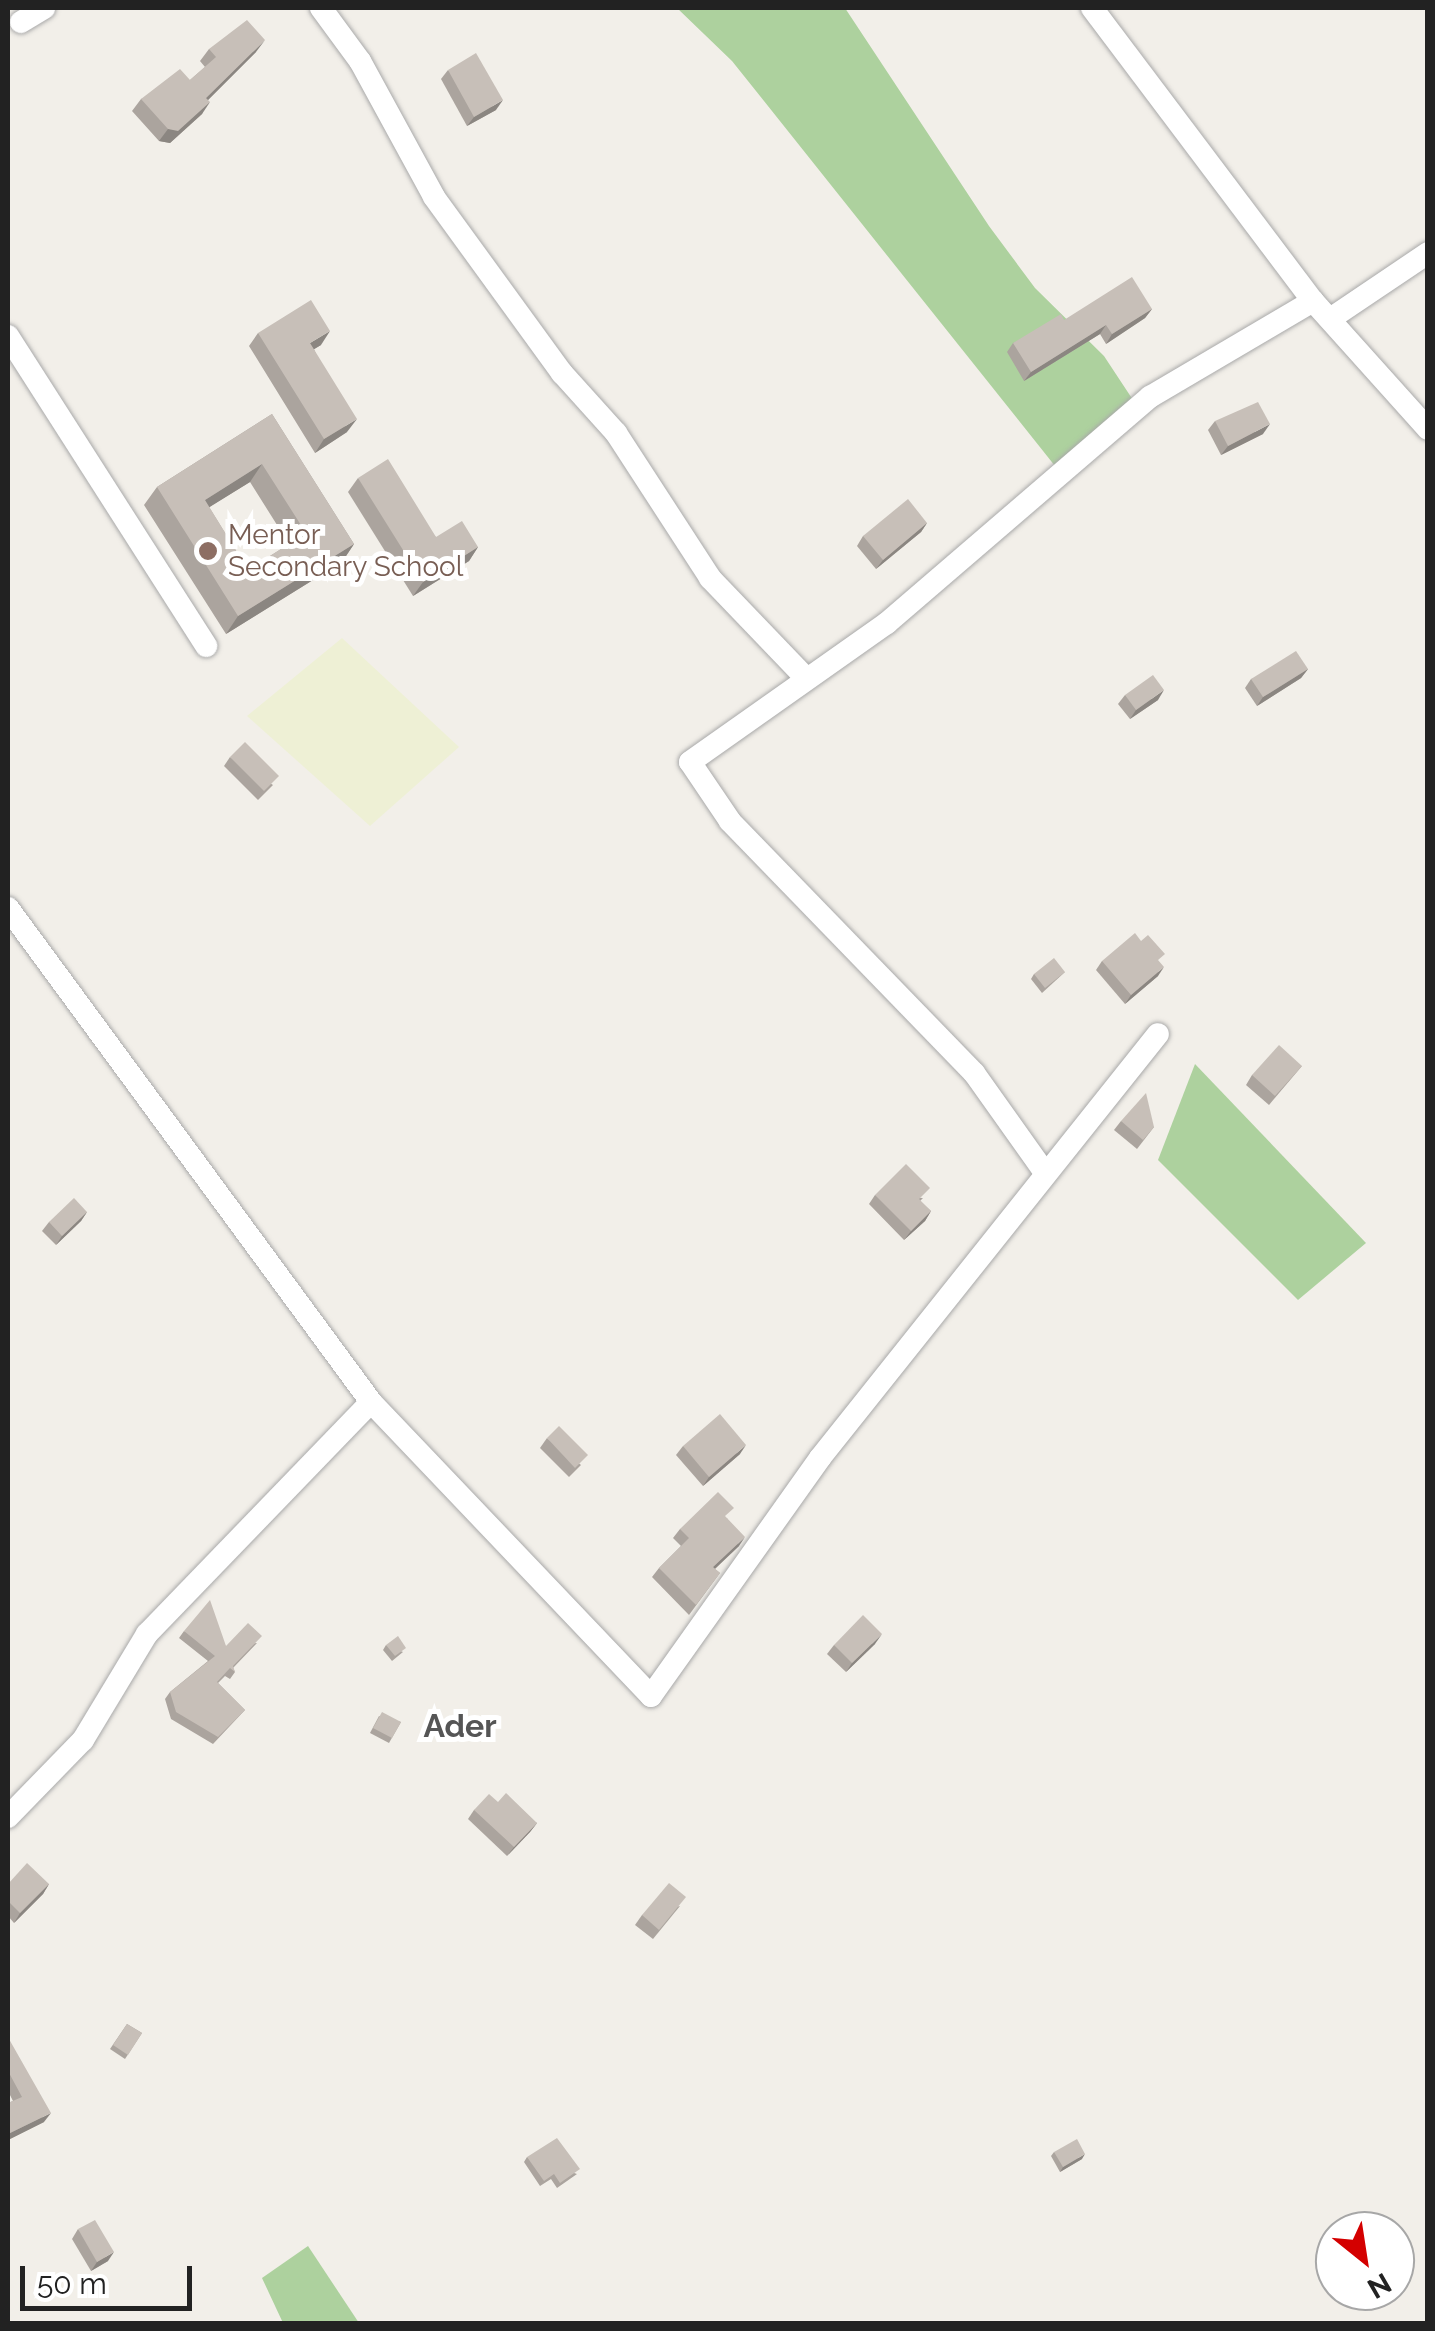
<!DOCTYPE html>
<html>
<head>
<meta charset="utf-8">
<style>
  body { margin:0 }
  #map { position:relative; width:1435px; height:2331px; overflow:hidden; background:#f2efe9; font-family:Raleway,sans-serif }
  div>[style] { position:absolute }
  [style*='--x'] { left:calc(var(--x)*1px); top:calc(var(--y)*1px); width:calc(var(--w)*1px); rotate:calc(var(--a)*1deg) }
  .farmland>* { inset:0; background:#eef0d5 }
  .forest>* { inset:0; background:#add19e }
  .roads { filter:drop-shadow(0 0 2px #a9a9a9) drop-shadow(0 0 2px #a9a9a9) }
  .street>* { height:22px; margin:-11px; padding:0 11px; transform-origin:11px; border-radius:11px; background:#fff }
  .wall>* { inset:0; background:#aba49e }
  .shaded-wall>* { inset:0; background:#8b8681 }
  .building>* { inset:0; background:#c7bfb8 }
  .dots>* { width:28px; height:28px; translate:-50% -50%; box-sizing:border-box; border:5px solid #fff; border-radius:50% }
  span { translate:-50% -50%; white-space:nowrap; text-align:center; line-height:1.15; -webkit-text-stroke:10px #fff; paint-order:stroke }
  .education-label { font-size:28px; color:#785e54 }
  .left { translate:0 -50%; text-align:left }
  .quarter-label { font-size:32px; color:#555; font-weight:700 }
  .frame { position:absolute; inset:0; border:10px solid #222; pointer-events:none }
  .north { position:absolute; left:1315px; top:2211px; width:100px; height:100px; box-sizing:border-box; background:#fff; border:2px solid #a7a7a7; border-radius:50%; rotate:150deg; font-size:28px; font-weight:700; line-height:40px; text-align:center; color:#222 }
  .north::after { content:''; display:block; margin:auto; width:35px; height:45px; background:#d40000; clip-path:polygon(50% 0,100% 100%,50% 72%,0 100%) }
  .scale { position:absolute; left:20px; top:2266px; width:172px; height:45px; box-sizing:border-box; border:5px solid #222; border-top:0; padding-left:12px; font-size:30px; line-height:35px; white-space:nowrap; color:#222; -webkit-text-stroke:8px #fff; paint-order:stroke }
</style>
</head>
<body>
<div id="map">
  <div class="farmland">
    <div style="clip-path:polygon(342px 638px,459px 747px,370px 826px,247px 716px)"></div>
  </div>
  <div class="forest">
    <div style="clip-path:polygon(677px 8px,845px 8px,989px 226px,1035px 288px,1104px 356px,1135px 403px,1055px 466px,732px 61px)"></div>
    <div style="clip-path:polygon(1195px 1064px,1366px 1243px,1298px 1300px,1158px 1160px)"></div>
    <div style="clip-path:polygon(308px 2246px,359px 2323px,283px 2323px,262px 2278px)"></div>
  </div>
  <div class="roads">
    <div class="street">
      <div style="--x:321;--y:8;--w:66;--a:53.7"></div>
      <div style="--x:360;--y:61;--w:155;--a:61.4"></div>
      <div style="--x:434;--y:197;--w:218;--a:54"></div>
      <div style="--x:562;--y:373;--w:81;--a:48"></div>
      <div style="--x:616;--y:433;--w:173;--a:57"></div>
      <div style="--x:710;--y:578;--w:137;--a:46.2"></div>
      <div style="--x:1092;--y:8;--w:367;--a:53"></div>
      <div style="--x:1313;--y:301;--w:172;--a:48.1"></div>
      <div style="--x:21;--y:22;--w:27;--a:-31"></div>
      <div style="--x:1330;--y:319;--w:118;--a:-34"></div>
      <div style="--x:8;--y:336;--w:368;--a:57.4"></div>
      <div style="--x:8;--y:908;--w:613;--a:53.69"></div>
      <div style="--x:371;--y:1402;--w:406;--a:46.4"></div>
      <div style="--x:651;--y:1696;--w:292;--a:-54.6"></div>
      <div style="--x:820;--y:1458;--w:542;--a:-51.44"></div>
      <div style="--x:1043;--y:1170;--w:119;--a:-125.4"></div>
      <div style="--x:974;--y:1073;--w:351;--a:-134.1"></div>
      <div style="--x:730;--y:821;--w:71;--a:-124.1"></div>
      <div style="--x:690;--y:762;--w:241;--a:-35.2"></div>
      <div style="--x:887;--y:623;--w:347;--a:-40.7"></div>
      <div style="--x:1150;--y:397;--w:189;--a:-30.5"></div>
      <div style="--x:8;--y:1817;--w:107;--a:-45.8"></div>
      <div style="--x:83;--y:1740;--w:124;--a:-58.9"></div>
      <div style="--x:147;--y:1634;--w:322;--a:-46"></div>
    </div>
  </div>
  <div class="wall">
    <div style="clip-path:polygon(209px 49px,256px 52px,208px 100px,202px 114px,170px 143px,159px 141px,132px 111px,141px 99px,190px 80px,205px 67px,200px 61px)"></div>
    <div style="clip-path:polygon(448px 70px,496px 110px,467px 126px,441px 79px)"></div>
    <div style="clip-path:polygon(1152px 309px,1145px 318px,1106px 344px,1100px 334px,1024px 381px,1007px 352px,1013px 343px,1064px 320px)"></div>
    <div style="clip-path:polygon(258px 333px,321px 345px,314px 349px,347px 432px,315px 453px,249px 346px)"></div>
    <div style="clip-path:polygon(evenodd,272px 414px,354px 544px,342px 562px,226px 634px,144px 505px,157px 487px,272px 414px,250px 482px,289px 544px,248px 570px,209px 507px,250px 482px)"></div>
    <div style="clip-path:polygon(1215px 421px,1263px 434px,1221px 455px,1208px 430px)"></div>
    <div style="clip-path:polygon(358px 478px,436px 537px,478px 547px,469px 561px,413px 596px,348px 492px)"></div>
    <div style="clip-path:polygon(927px 523px,921px 532px,876px 569px,857px 546px,863px 536px)"></div>
    <div style="clip-path:polygon(1308px 669px,1301px 678px,1257px 706px,1245px 688px,1251px 679px)"></div>
    <div style="clip-path:polygon(1125px 695px,1158px 700px,1130px 719px,1118px 704px)"></div>
    <div style="clip-path:polygon(230px 757px,273px 785px,258px 800px,224px 766px)"></div>
    <div style="clip-path:polygon(1102px 961px,1159px 962px,1158px 976px,1125px 1004px,1096px 970px)"></div>
    <div style="clip-path:polygon(1065px 972px,1042px 993px,1031px 979px,1034px 974px)"></div>
    <div style="clip-path:polygon(1302px 1066px,1269px 1105px,1246px 1085px,1252px 1075px)"></div>
    <div style="clip-path:polygon(1121px 1121px,1154px 1127px,1137px 1149px,1114px 1130px)"></div>
    <div style="clip-path:polygon(875px 1195px,923px 1198px,920px 1201px,931px 1211px,925px 1221px,904px 1240px,869px 1204px)"></div>
    <div style="clip-path:polygon(87px 1212px,81px 1221px,56px 1245px,42px 1231px,49px 1222px)"></div>
    <div style="clip-path:polygon(547px 1438px,581px 1465px,569px 1477px,540px 1448px)"></div>
    <div style="clip-path:polygon(683px 1446px,740px 1454px,703px 1486px,676px 1455px)"></div>
    <div style="clip-path:polygon(727px 1518px,739px 1546px,715px 1569px,720px 1573px,689px 1615px,652px 1577px,659px 1568px,681px 1546px,673px 1538px,680px 1529px)"></div>
    <div style="clip-path:polygon(184px 1631px,226px 1646px,257px 1643px,233px 1668px,235px 1672px,230px 1679px,225px 1676px,218px 1683px,245px 1710px,213px 1744px,171px 1719px,165px 1699px,170px 1692px,208px 1661px,179px 1638px)"></div>
    <div style="clip-path:polygon(875px 1644px,846px 1672px,827px 1654px,834px 1645px)"></div>
    <div style="clip-path:polygon(386px 1645px,403px 1652px,392px 1661px,383px 1650px)"></div>
    <div style="clip-path:polygon(379px 1716px,401px 1722px,389px 1743px,370px 1733px)"></div>
    <div style="clip-path:polygon(498px 1802px,537px 1823px,530px 1832px,507px 1856px,468px 1819px,474px 1810px)"></div>
    <div style="clip-path:polygon(8px 1884px,49px 1884px,43px 1894px,14px 1923px,8px 1916px)"></div>
    <div style="clip-path:polygon(680px 1906px,653px 1939px,635px 1925px,642px 1915px)"></div>
    <div style="clip-path:polygon(127px 2024px,142px 2033px,125px 2059px,110px 2049px)"></div>
    <div style="clip-path:polygon(8px 2039px,44px 2122px,8px 2140px,8px 2103px,13px 2101px,8px 2091px)"></div>
    <div style="clip-path:polygon(1054px 2152px,1082px 2159px,1060px 2172px,1051px 2156px)"></div>
    <div style="clip-path:polygon(527px 2157px,577px 2174px,557px 2188px,551px 2179px,540px 2186px,524px 2162px)"></div>
    <div style="clip-path:polygon(78px 2229px,108px 2261px,91px 2271px,72px 2239px)"></div>
  </div>
  <div class="shaded-wall">
    <div style="clip-path:polygon(265px 40px,256px 52px,198px 110px,206px 98px)"></div>
    <div style="clip-path:polygon(503px 100px,496px 110px,467px 126px,474px 117px)"></div>
    <div style="clip-path:polygon(210px 102px,202px 114px,170px 143px,159px 141px,168px 129px)"></div>
    <div style="clip-path:polygon(1152px 309px,1145px 318px,1106px 344px,1112px 334px)"></div>
    <div style="clip-path:polygon(1106px 325px,1100px 334px,1024px 381px,1031px 372px)"></div>
    <div style="clip-path:polygon(330px 331px,321px 345px,301px 357px,310px 343px)"></div>
    <div style="clip-path:polygon(357px 419px,347px 432px,315px 453px,324px 439px)"></div>
    <div style="clip-path:polygon(1270px 424px,1263px 434px,1221px 455px,1228px 446px)"></div>
    <div style="clip-path:polygon(262px 464px,250px 482px,192px 518px,205px 500px)"></div>
    <div style="clip-path:polygon(927px 523px,921px 532px,876px 569px,883px 560px)"></div>
    <div style="clip-path:polygon(354px 544px,342px 562px,226px 634px,238px 616px)"></div>
    <div style="clip-path:polygon(478px 547px,469px 561px,413px 596px,423px 582px)"></div>
    <div style="clip-path:polygon(1308px 669px,1301px 678px,1257px 706px,1263px 697px)"></div>
    <div style="clip-path:polygon(1164px 690px,1158px 700px,1130px 719px,1136px 710px)"></div>
    <div style="clip-path:polygon(1164px 967px,1158px 976px,1125px 1004px,1131px 995px)"></div>
    <div style="clip-path:polygon(931px 1211px,925px 1221px,904px 1240px,911px 1231px)"></div>
    <div style="clip-path:polygon(87px 1212px,81px 1221px,56px 1245px,62px 1236px)"></div>
    <div style="clip-path:polygon(746px 1445px,740px 1454px,703px 1486px,709px 1477px)"></div>
    <div style="clip-path:polygon(745px 1537px,739px 1546px,707px 1576px,713px 1567px)"></div>
    <div style="clip-path:polygon(882px 1634px,875px 1644px,846px 1672px,852px 1663px)"></div>
    <div style="clip-path:polygon(537px 1823px,530px 1832px,507px 1856px,514px 1847px)"></div>
    <div style="clip-path:polygon(49px 1884px,43px 1894px,14px 1923px,20px 1913px)"></div>
    <div style="clip-path:polygon(51px 2113px,44px 2122px,8px 2140px,8px 2134px)"></div>
    <div style="clip-path:polygon(1085px 2154px,1082px 2159px,1060px 2172px,1063px 2167px)"></div>
    <div style="clip-path:polygon(114px 2252px,108px 2261px,91px 2271px,97px 2262px)"></div>
  </div>
  <div class="building">
    <div style="clip-path:polygon(247px 20px,265px 40px,206px 98px,210px 102px,178px 131px,168px 129px,141px 99px,180px 69px,190px 80px,216px 57px,209px 49px)"></div>
    <div style="clip-path:polygon(476px 53px,503px 100px,474px 117px,448px 70px)"></div>
    <div style="clip-path:polygon(1132px 277px,1152px 309px,1112px 334px,1106px 325px,1031px 372px,1013px 343px,1061px 314px,1064px 320px)"></div>
    <div style="clip-path:polygon(311px 300px,330px 331px,310px 343px,357px 419px,324px 439px,258px 333px)"></div>
    <div style="clip-path:polygon(1258px 402px,1270px 424px,1228px 446px,1215px 421px)"></div>
    <div style="clip-path:polygon(evenodd,272px 414px,354px 544px,238px 616px,157px 487px,272px 414px,262px 464px,306px 533px,248px 570px,205px 500px,262px 464px)"></div>
    <div style="clip-path:polygon(388px 459px,436px 537px,462px 521px,478px 547px,423px 582px,358px 478px)"></div>
    <div style="clip-path:polygon(908px 499px,927px 523px,883px 560px,863px 536px)"></div>
    <div style="clip-path:polygon(1296px 651px,1308px 669px,1263px 697px,1251px 679px)"></div>
    <div style="clip-path:polygon(1153px 675px,1164px 690px,1136px 710px,1125px 695px)"></div>
    <div style="clip-path:polygon(245px 742px,279px 776px,264px 791px,230px 757px)"></div>
    <div style="clip-path:polygon(1135px 933px,1141px 941px,1148px 935px,1165px 954px,1158px 960px,1164px 967px,1131px 995px,1102px 961px)"></div>
    <div style="clip-path:polygon(1054px 958px,1065px 972px,1045px 988px,1034px 974px)"></div>
    <div style="clip-path:polygon(1279px 1045px,1302px 1066px,1275px 1096px,1252px 1075px)"></div>
    <div style="clip-path:polygon(1146px 1093px,1154px 1127px,1143px 1140px,1121px 1121px)"></div>
    <div style="clip-path:polygon(906px 1164px,930px 1188px,919px 1199px,931px 1211px,911px 1231px,875px 1195px)"></div>
    <div style="clip-path:polygon(74px 1198px,87px 1212px,62px 1236px,49px 1222px)"></div>
    <div style="clip-path:polygon(720px 1414px,746px 1445px,709px 1477px,683px 1446px)"></div>
    <div style="clip-path:polygon(559px 1426px,588px 1455px,575px 1468px,547px 1438px)"></div>
    <div style="clip-path:polygon(718px 1492px,734px 1508px,725px 1516px,745px 1537px,713px 1567px,720px 1573px,696px 1605px,659px 1568px,689px 1538px,680px 1529px)"></div>
    <div style="clip-path:polygon(210px 1600px,226px 1646px,248px 1623px,262px 1636px,233px 1666px,235px 1672px,230px 1668px,217px 1682px,245px 1710px,218px 1737px,176px 1712px,170px 1692px,215px 1656px,184px 1631px)"></div>
    <div style="clip-path:polygon(863px 1615px,882px 1634px,852px 1663px,834px 1645px)"></div>
    <div style="clip-path:polygon(398px 1636px,406px 1648px,395px 1656px,386px 1645px)"></div>
    <div style="clip-path:polygon(382px 1712px,401px 1722px,392px 1738px,373px 1728px)"></div>
    <div style="clip-path:polygon(506px 1793px,537px 1823px,514px 1847px,474px 1810px,489px 1794px,498px 1802px)"></div>
    <div style="clip-path:polygon(27px 1863px,49px 1884px,20px 1913px,8px 1901px,8px 1884px)"></div>
    <div style="clip-path:polygon(669px 1883px,686px 1897px,659px 1930px,642px 1915px)"></div>
    <div style="clip-path:polygon(127px 2024px,142px 2033px,128px 2055px,113px 2045px)"></div>
    <div style="clip-path:polygon(8px 2039px,9px 2039px,51px 2113px,8px 2134px,8px 2103px,22px 2097px,8px 2071px)"></div>
    <div style="clip-path:polygon(557px 2138px,580px 2169px,560px 2183px,554px 2174px,544px 2181px,527px 2157px)"></div>
    <div style="clip-path:polygon(1077px 2139px,1085px 2154px,1063px 2167px,1054px 2152px)"></div>
    <div style="clip-path:polygon(95px 2220px,114px 2252px,97px 2262px,78px 2229px)"></div>
  </div>
  <div class="dots">
    <div style="left:208px;top:551px;background:#8d6e63"></div>
  </div>
  <div class="education-label">
    <span class="left" style="left:228px;top:551px">Mentor<br>Secondary School</span>
  </div>
  <div class="quarter-label">
    <span style="left:460px;top:1726px">Ader</span>
  </div>
  <div class="frame"></div>
  <div class="north">N</div>
  <div class="scale">50 m</div>
</div>
</body>
</html>
